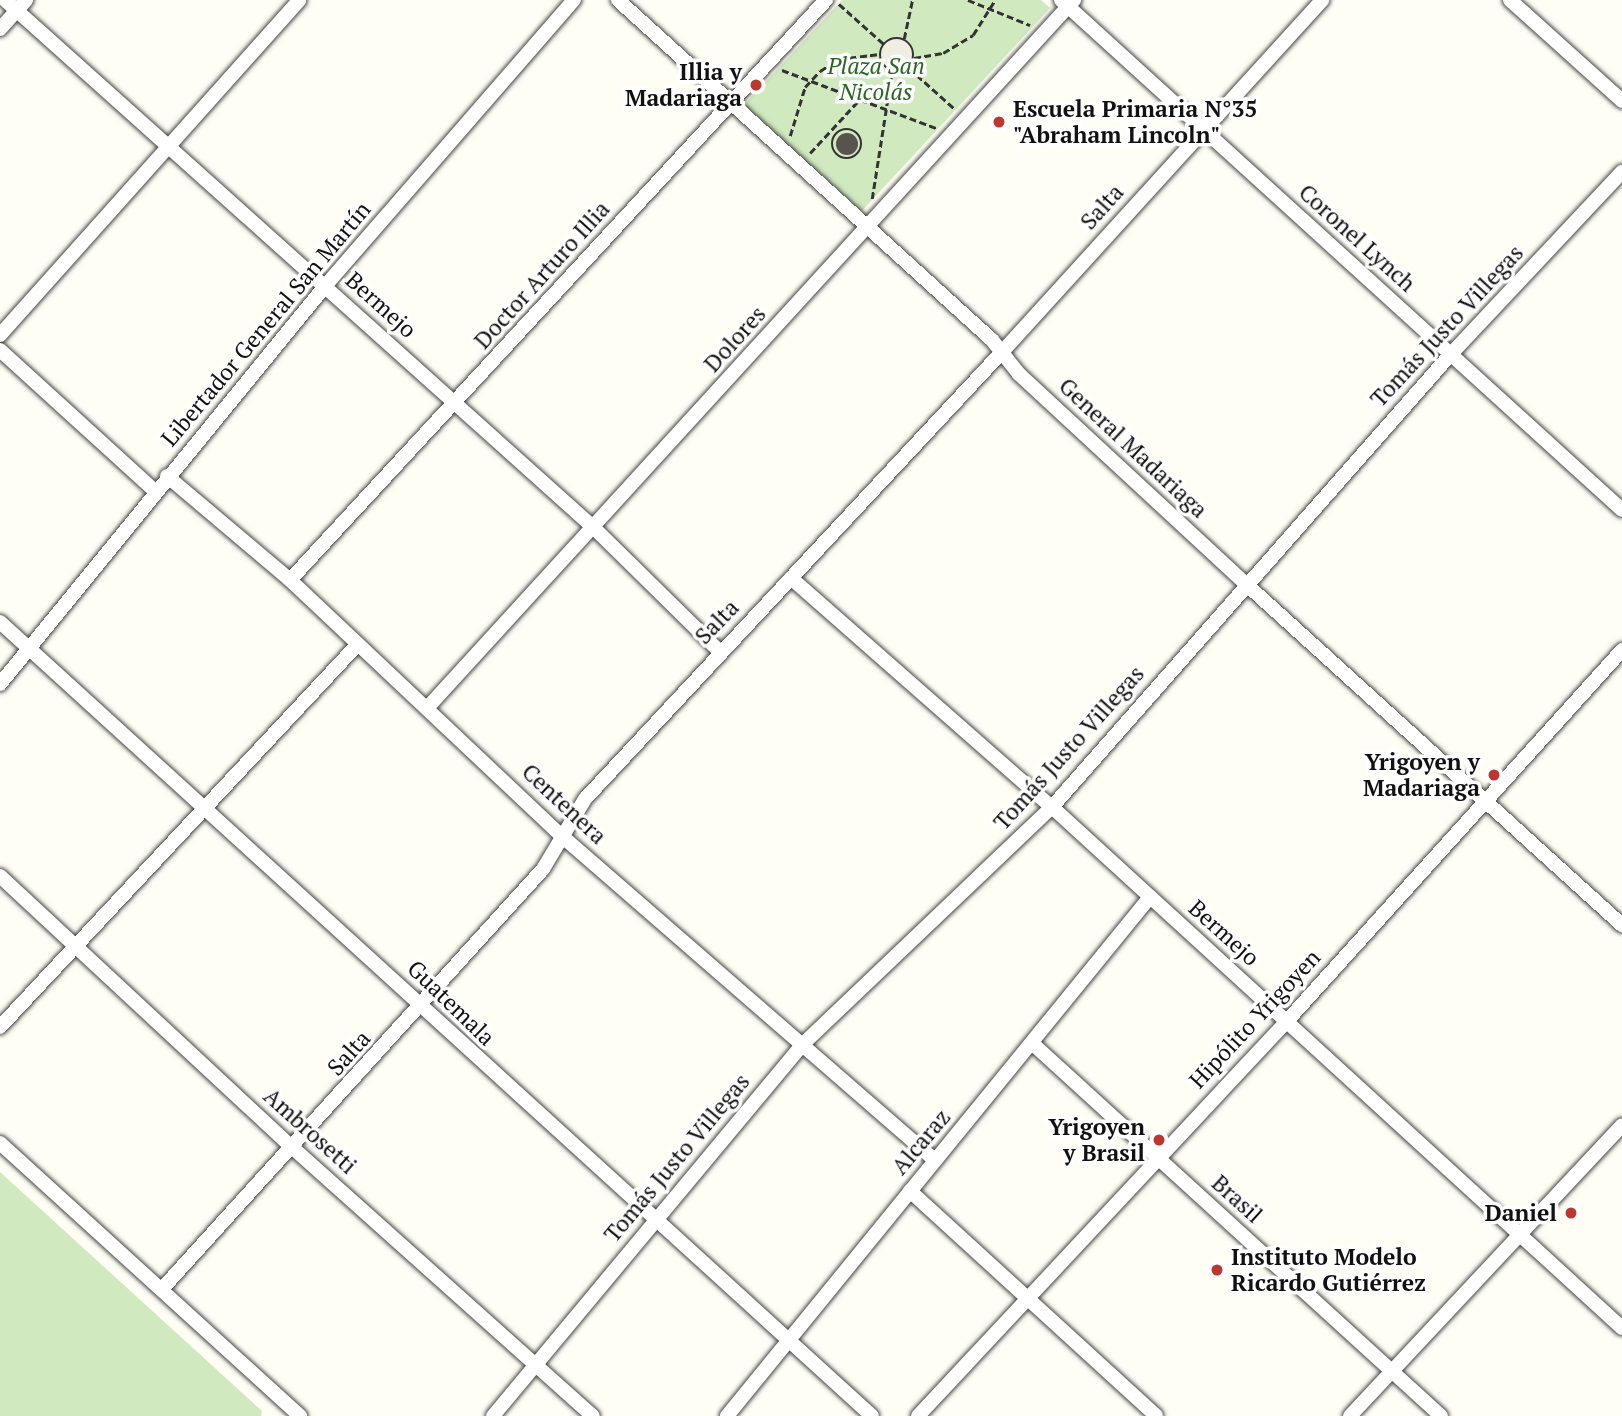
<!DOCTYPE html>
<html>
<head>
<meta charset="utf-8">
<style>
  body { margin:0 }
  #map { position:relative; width:1622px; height:1416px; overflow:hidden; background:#fefef5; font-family:"PT Serif",serif }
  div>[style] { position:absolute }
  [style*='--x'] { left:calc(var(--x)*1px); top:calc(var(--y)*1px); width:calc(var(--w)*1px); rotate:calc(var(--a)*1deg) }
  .green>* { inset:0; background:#d0e9bf }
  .plaza>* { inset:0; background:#f0eee2 }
  .round { border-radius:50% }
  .building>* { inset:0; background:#59534d }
  .path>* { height:2.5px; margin-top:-1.25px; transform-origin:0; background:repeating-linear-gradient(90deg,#333 0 7px,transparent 0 10.5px) }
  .path>.ring { margin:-1.25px; padding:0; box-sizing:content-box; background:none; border:2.5px solid #333; border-radius:50% }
  .roads { filter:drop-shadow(0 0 2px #444) drop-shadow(0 0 2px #444) }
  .street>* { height:14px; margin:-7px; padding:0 7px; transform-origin:7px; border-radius:7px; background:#fff }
  .dots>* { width:19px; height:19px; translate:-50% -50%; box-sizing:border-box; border:4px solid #fff; border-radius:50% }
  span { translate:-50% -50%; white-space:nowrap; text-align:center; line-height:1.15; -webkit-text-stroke:7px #fff; paint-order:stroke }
  .park-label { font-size:23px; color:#296722; font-style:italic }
  .poi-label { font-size:23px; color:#111; font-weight:700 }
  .right { translate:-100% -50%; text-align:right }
  .left { translate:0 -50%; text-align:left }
  .street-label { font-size:23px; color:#111 }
</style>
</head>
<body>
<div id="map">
  <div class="green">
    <div style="clip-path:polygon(842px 0,1041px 0,1050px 8px,860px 213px,743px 106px)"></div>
    <div style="clip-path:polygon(0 1172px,262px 1411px,261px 1416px,0 1416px)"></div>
  </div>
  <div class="plaza">
    <div class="round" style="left:880px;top:38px;width:34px;height:34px"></div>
  </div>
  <div class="building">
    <div class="round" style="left:836px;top:133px;width:22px;height:22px"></div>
  </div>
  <div class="path">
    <div style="--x:968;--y:0;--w:67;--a:22"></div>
    <div style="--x:839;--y:4;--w:60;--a:41.6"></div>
    <div class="ring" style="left:880px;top:38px;width:31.5px;height:31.5px"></div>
    <div style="--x:904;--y:39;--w:40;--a:-78"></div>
    <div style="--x:914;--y:58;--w:29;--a:-10"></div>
    <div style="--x:943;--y:53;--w:35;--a:-31"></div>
    <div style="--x:973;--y:35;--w:41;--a:-57.8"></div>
    <div style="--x:909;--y:68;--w:63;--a:41.8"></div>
    <div style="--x:782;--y:70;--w:165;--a:20.6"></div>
    <div class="ring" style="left:832px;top:129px;width:27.5px;height:27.5px"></div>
    <div style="--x:790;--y:136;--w:51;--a:-73"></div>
    <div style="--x:805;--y:87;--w:22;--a:-47"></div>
    <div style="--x:820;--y:71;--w:22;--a:-32"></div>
    <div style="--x:839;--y:59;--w:41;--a:-7"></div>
    <div style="--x:810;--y:153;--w:74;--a:-47.2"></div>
    <div style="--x:872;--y:199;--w:130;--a:-81.1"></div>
  </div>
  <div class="roads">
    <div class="street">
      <div style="--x:5;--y:0;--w:791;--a:41.87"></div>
      <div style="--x:594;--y:528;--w:177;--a:44.5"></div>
      <div style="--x:618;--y:0;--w:505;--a:42.27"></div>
      <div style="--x:992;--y:340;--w:43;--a:51.5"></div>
      <div style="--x:1019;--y:374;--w:309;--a:42.8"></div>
      <div style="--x:1246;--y:584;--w:508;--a:42.21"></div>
      <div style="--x:1061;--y:0;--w:758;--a:42.27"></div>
      <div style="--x:1510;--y:0;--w:151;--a:42"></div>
      <div style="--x:0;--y:29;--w:39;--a:-48"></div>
      <div style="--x:0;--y:335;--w:449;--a:-48.2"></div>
      <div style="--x:0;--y:350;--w:210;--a:42.3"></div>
      <div style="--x:167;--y:476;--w:161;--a:40.2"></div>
      <div style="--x:290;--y:580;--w:375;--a:43.3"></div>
      <div style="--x:563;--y:837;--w:493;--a:41"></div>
      <div style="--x:791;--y:578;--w:347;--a:41.3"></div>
      <div style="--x:1052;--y:807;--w:772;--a:42.43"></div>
      <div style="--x:290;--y:580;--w:790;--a:-47.26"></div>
      <div style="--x:0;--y:622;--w:1179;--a:42.32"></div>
      <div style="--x:0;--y:684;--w:515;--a:-50.75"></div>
      <div style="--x:326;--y:285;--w:378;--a:-49"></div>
      <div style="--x:428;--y:707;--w:958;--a:-47.58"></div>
      <div style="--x:0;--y:876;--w:400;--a:42.9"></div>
      <div style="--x:293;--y:1148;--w:402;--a:41.8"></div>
      <div style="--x:0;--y:1027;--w:524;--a:-46.93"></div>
      <div style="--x:1033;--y:1044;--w:552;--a:42.36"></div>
      <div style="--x:0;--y:1143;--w:406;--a:42.3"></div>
      <div style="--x:910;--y:1191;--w:333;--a:42.4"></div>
      <div style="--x:162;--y:1289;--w:567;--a:-47.79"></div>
      <div style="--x:543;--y:869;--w:82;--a:-59"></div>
      <div style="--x:585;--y:799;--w:611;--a:-46.99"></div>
      <div style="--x:1002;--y:352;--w:476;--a:-47.7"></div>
      <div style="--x:493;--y:1416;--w:484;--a:-50.2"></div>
      <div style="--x:803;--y:1044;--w:344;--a:-43.6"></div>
      <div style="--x:1052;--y:807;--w:604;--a:-48.63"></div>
      <div style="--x:1451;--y:354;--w:250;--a:-46.8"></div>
      <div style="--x:727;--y:1416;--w:670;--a:-50.82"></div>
      <div style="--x:918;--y:1416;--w:541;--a:-46.95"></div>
      <div style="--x:1287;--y:1021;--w:500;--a:-47.9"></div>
      <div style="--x:1350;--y:1416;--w:398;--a:-46.9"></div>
    </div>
  </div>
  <div class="dots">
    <div style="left:756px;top:85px;background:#bc372d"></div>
    <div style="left:999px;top:122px;background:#bc372d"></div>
    <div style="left:1494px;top:775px;background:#bc372d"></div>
    <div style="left:1159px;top:1140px;background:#bc372d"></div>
    <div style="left:1571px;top:1213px;background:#bc372d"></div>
    <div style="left:1217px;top:1270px;background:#bc372d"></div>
  </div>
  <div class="park-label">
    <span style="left:876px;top:79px">Plaza San<br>Nicolás</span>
  </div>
  <div class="poi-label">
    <span class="right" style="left:742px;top:85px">Illia y<br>Madariaga</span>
    <span class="left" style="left:1013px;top:122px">Escuela Primaria N°35<br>"Abraham Lincoln"</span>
    <span class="right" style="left:1480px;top:775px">Yrigoyen y<br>Madariaga</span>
    <span class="right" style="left:1145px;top:1140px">Yrigoyen<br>y Brasil</span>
    <span class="right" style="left:1557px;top:1213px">Daniel</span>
    <span class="left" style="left:1231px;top:1270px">Instituto Modelo<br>Ricardo Gutiérrez</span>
  </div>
  <div class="street-label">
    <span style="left:1102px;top:207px;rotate:-48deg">Salta</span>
    <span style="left:1357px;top:238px;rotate:42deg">Coronel Lynch</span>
    <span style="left:542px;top:275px;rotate:-48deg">Doctor Arturo Illia</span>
    <span style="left:381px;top:305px;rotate:42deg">Bermejo</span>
    <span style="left:266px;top:324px;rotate:-50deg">Libertador General San Martín</span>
    <span style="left:1447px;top:326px;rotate:-47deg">Tomás Justo Villegas</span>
    <span style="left:735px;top:339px;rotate:-48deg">Dolores</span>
    <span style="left:1133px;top:448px;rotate:43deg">General Madariaga</span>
    <span style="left:717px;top:622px;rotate:-46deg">Salta</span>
    <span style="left:1069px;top:748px;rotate:-48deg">Tomás Justo Villegas</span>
    <span style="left:564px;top:804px;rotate:43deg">Centenera</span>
    <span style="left:1224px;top:933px;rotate:42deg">Bermejo</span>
    <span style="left:451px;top:1003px;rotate:44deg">Guatemala</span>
    <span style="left:1255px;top:1019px;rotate:-47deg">Hipólito Yrigoyen</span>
    <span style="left:349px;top:1053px;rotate:-48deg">Salta</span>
    <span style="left:310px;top:1131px;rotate:42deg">Ambrosetti</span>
    <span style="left:921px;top:1142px;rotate:-50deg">Alcaraz</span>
    <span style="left:677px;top:1158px;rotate:-50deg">Tomás Justo Villegas</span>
    <span style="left:1237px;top:1199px;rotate:42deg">Brasil</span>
  </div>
</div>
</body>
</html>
